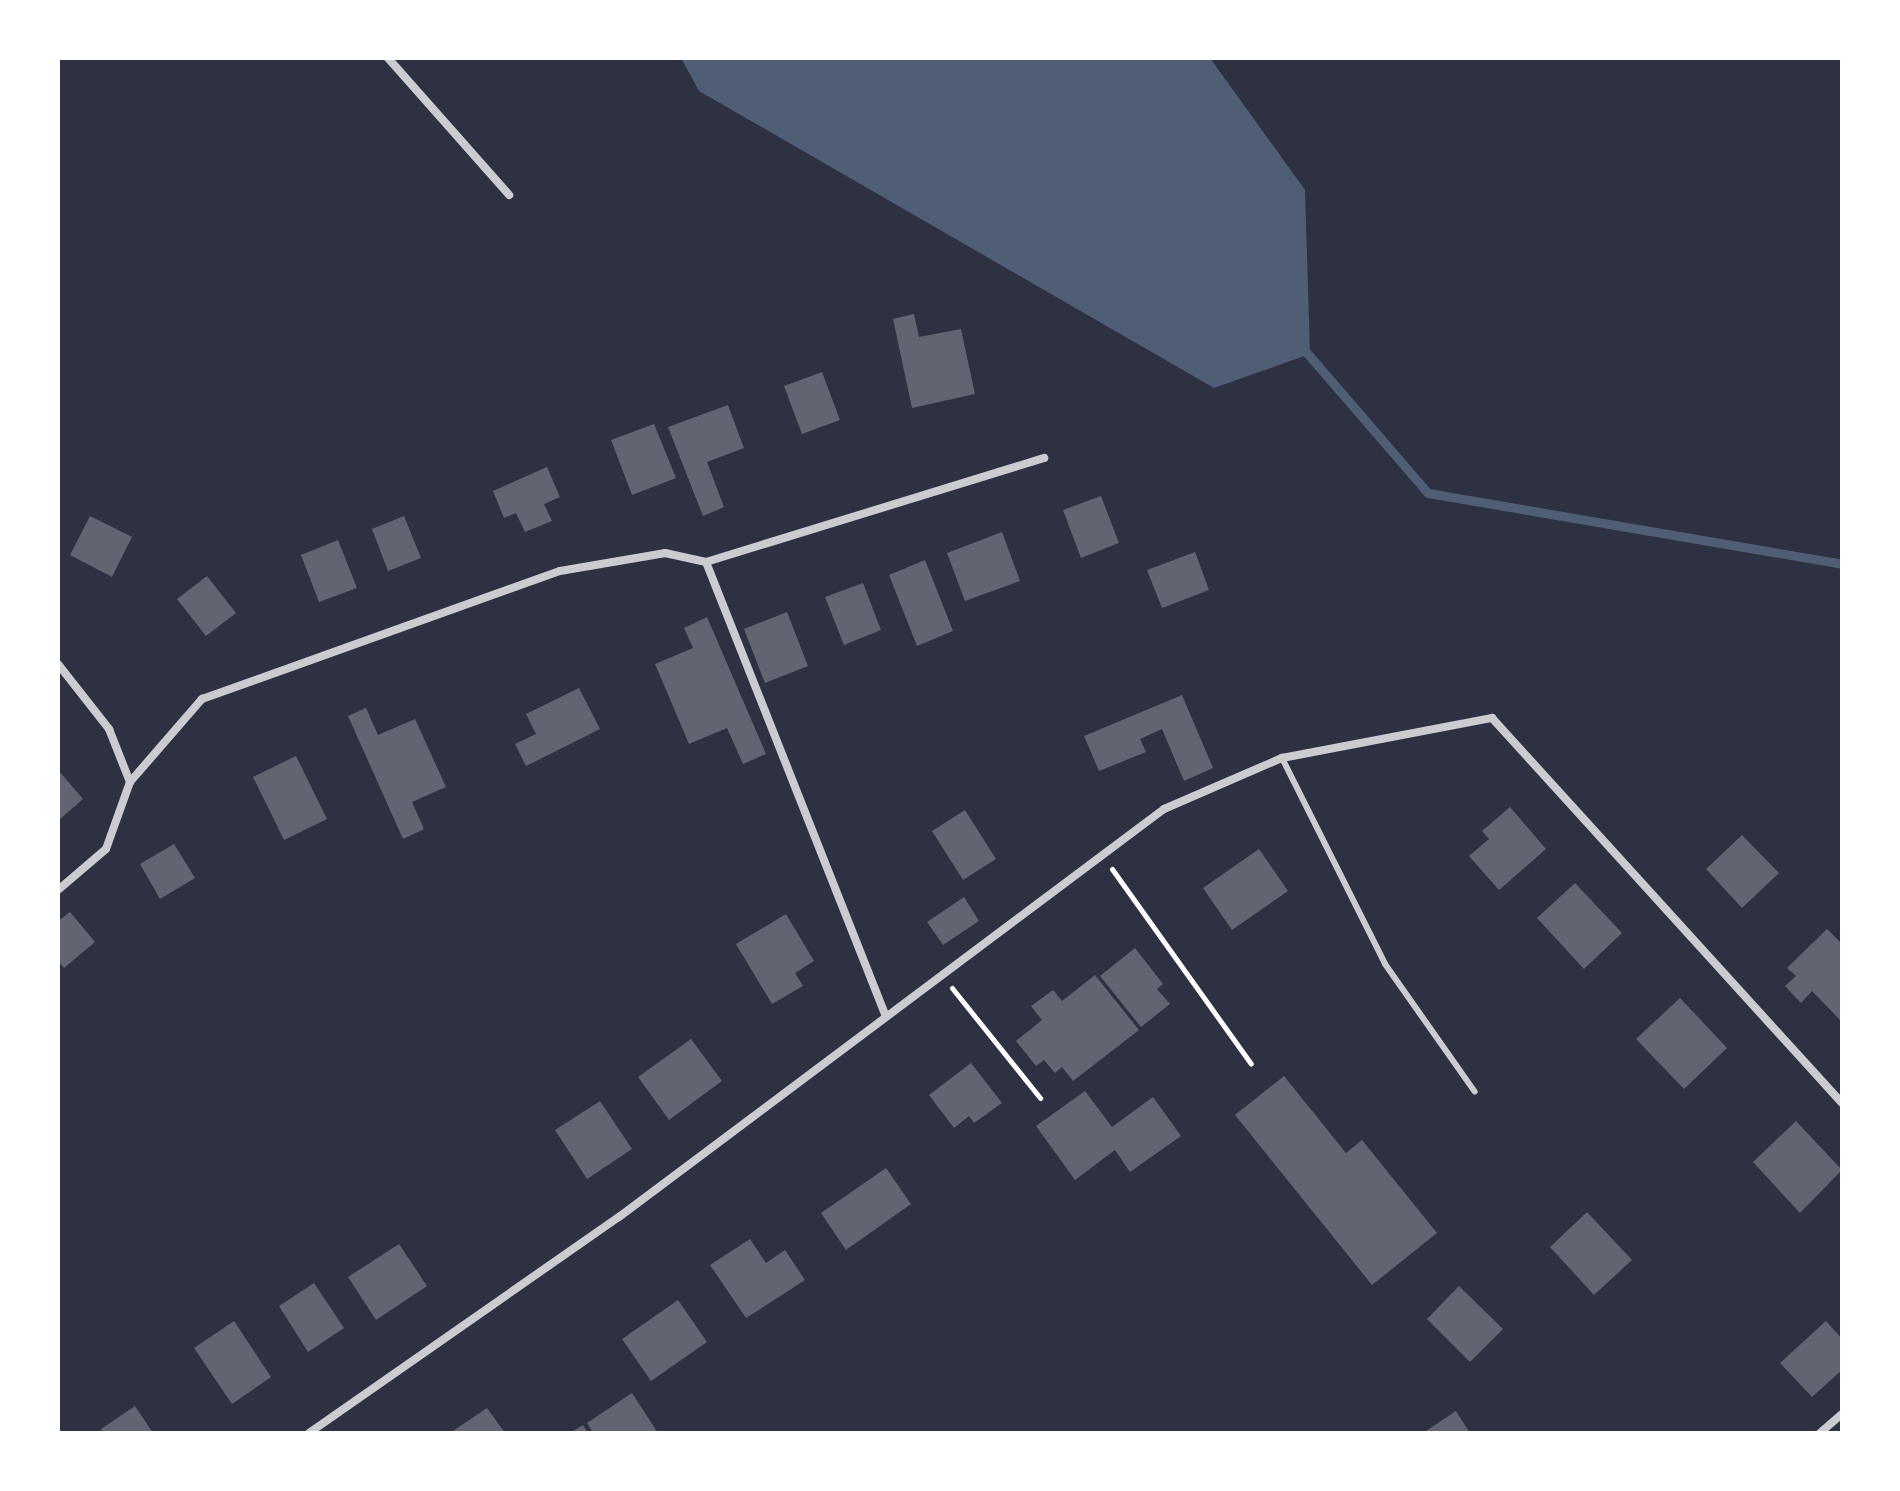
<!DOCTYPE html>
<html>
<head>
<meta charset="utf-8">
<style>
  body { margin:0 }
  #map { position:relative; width:1900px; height:1491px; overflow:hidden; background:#2d3142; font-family:"DejaVu Sans",sans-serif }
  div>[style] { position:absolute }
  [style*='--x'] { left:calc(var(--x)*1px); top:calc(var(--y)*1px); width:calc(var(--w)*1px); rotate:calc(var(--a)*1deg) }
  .water>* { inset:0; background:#4f5d75 }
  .stream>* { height:9px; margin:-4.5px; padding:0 4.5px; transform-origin:4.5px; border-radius:4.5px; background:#4f5d75 }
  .building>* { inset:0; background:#626471 }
  .path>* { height:5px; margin:-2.5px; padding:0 2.5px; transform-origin:2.5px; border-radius:2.5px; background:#fff }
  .service>* { height:6px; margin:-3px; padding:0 3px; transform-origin:3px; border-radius:3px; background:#caccd0 }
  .minor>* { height:8px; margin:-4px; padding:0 4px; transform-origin:4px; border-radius:4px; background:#caccd0 }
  span { translate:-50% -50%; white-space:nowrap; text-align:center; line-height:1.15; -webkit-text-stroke:6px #fff; paint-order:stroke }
  .frame { position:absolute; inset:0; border:60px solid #fff; pointer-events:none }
</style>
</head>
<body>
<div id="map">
  <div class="water">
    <div style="clip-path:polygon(681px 58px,1210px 58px,1305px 190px,1310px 354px,1214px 388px,699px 91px)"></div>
  </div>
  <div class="stream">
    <div style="--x:1301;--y:346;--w:194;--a:49.2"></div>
    <div style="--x:1428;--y:493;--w:420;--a:9.7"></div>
  </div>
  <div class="building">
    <div style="clip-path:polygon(914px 314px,919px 337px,961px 329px,975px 394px,912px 408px,893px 319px)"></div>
    <div style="clip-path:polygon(822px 372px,840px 420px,802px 434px,784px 386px)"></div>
    <div style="clip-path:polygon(728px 405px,744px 448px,707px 462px,724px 507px,703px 516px,668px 427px)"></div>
    <div style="clip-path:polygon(654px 424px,676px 478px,632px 495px,611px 440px)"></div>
    <div style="clip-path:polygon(547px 467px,560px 497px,544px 504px,552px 521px,525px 532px,516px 513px,504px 518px,493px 491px)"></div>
    <div style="clip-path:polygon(1101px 496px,1119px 543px,1081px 558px,1063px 510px)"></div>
    <div style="clip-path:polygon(90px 516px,132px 537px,112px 577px,70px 555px)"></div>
    <div style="clip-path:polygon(404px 516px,421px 558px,388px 571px,372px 529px)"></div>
    <div style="clip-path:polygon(1002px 532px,1020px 581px,965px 601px,947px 553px)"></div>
    <div style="clip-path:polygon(338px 540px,357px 588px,319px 602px,301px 555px)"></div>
    <div style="clip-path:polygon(1195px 552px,1209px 590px,1162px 608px,1147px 570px)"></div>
    <div style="clip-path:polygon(925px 560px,953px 631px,917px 646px,889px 575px)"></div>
    <div style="clip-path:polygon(207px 576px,236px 613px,206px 636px,177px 599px)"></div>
    <div style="clip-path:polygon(863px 583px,881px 630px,844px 645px,825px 597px)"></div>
    <div style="clip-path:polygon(787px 612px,808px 666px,765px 683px,744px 629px)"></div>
    <div style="clip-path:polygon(707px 617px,766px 754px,743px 764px,727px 728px,689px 744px,655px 664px,693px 648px,684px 628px)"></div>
    <div style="clip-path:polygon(579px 688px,600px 729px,526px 766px,515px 744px,536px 734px,526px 714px)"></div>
    <div style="clip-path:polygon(1182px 695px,1213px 768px,1184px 781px,1162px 729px,1140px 739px,1146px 752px,1099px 771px,1084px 736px)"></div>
    <div style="clip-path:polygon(366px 708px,378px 735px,415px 719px,446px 787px,412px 802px,424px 829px,403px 839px,348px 716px)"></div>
    <div style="clip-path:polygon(296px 756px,327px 819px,284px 840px,253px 777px)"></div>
    <div style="clip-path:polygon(58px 770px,83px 799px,58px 821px)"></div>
    <div style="clip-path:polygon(1510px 807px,1546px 849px,1499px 890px,1469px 856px,1489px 839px,1482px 831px)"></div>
    <div style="clip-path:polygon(965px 810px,996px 859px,963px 880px,932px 831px)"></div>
    <div style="clip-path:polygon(1742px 835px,1779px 873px,1742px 908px,1706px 869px)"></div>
    <div style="clip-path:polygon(174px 844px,195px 878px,160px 899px,140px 864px)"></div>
    <div style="clip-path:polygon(1259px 849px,1288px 891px,1232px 930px,1203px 888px)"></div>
    <div style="clip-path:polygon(1575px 883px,1622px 933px,1584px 969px,1537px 918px)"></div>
    <div style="clip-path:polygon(964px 897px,979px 921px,943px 945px,927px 922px)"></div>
    <div style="clip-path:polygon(70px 912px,95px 942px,64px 968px,58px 961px,58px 921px)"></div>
    <div style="clip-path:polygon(786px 914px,814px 961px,795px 973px,803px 986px,772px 1004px,736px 944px)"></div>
    <div style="clip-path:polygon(1827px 929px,1842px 944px,1842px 1022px,1812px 991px,1801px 1003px,1785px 986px,1796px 976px,1787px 968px)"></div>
    <div style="clip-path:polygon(1135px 948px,1163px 984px,1157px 989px,1170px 1004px,1141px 1027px,1100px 976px)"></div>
    <div style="clip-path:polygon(1095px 975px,1139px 1030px,1073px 1081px,1062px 1067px,1055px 1073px,1044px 1060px,1036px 1066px,1016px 1041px,1042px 1020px,1031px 1006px,1053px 990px,1062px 1001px)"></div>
    <div style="clip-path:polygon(1680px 998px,1727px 1048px,1684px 1089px,1636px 1039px)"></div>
    <div style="clip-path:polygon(691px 1039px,722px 1081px,669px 1120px,638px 1077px)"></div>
    <div style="clip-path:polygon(971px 1063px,1002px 1103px,974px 1123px,969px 1116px,954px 1128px,929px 1095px)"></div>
    <div style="clip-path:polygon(1284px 1076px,1346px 1153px,1362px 1140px,1437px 1233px,1372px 1285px,1235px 1115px)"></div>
    <div style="clip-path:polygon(1085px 1091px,1112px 1127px,1153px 1097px,1181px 1136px,1130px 1172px,1115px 1150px,1075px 1180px,1036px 1126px)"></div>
    <div style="clip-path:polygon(600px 1101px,632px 1149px,587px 1179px,555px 1130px)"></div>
    <div style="clip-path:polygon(1796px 1121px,1842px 1170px,1800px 1213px,1753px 1162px)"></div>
    <div style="clip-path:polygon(886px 1168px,911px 1204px,846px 1250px,821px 1213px)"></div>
    <div style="clip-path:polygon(1587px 1212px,1632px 1260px,1594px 1295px,1550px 1247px)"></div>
    <div style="clip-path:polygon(750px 1239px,766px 1263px,785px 1250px,805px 1280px,746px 1318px,710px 1265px)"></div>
    <div style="clip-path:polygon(399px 1244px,427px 1286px,376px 1320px,348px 1277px)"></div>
    <div style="clip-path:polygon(314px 1283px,344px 1328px,308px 1352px,279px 1306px)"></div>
    <div style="clip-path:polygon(1459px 1286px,1503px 1329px,1470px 1362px,1427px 1319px)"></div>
    <div style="clip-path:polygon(678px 1300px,707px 1342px,651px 1381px,622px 1339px)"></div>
    <div style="clip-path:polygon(234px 1321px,271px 1377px,232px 1404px,194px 1348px)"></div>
    <div style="clip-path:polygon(1826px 1321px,1842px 1339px,1842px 1370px,1812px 1397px,1780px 1363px)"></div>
    <div style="clip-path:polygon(632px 1393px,658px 1433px,593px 1433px,587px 1423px)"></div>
    <div style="clip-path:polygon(135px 1406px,153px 1433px,103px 1433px,101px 1429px)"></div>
    <div style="clip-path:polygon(487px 1408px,505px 1433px,450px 1433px)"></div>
    <div style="clip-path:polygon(1456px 1411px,1470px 1433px,1423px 1433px)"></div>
    <div style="clip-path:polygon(583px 1425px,588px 1433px,570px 1433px)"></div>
  </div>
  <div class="path">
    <div style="--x:1112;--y:869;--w:239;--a:54.5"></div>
    <div style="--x:952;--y:988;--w:141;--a:51.3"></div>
  </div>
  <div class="service">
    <div style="--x:1282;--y:758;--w:230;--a:63.4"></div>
    <div style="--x:1385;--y:964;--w:156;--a:54.9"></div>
  </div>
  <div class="minor">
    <div style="--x:388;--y:58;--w:183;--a:48.5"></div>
    <div style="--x:706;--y:562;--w:489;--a:68.4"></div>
    <div style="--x:58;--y:664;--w:83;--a:51.9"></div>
    <div style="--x:109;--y:729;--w:57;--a:68.4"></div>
    <div style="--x:130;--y:782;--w:110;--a:-49.1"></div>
    <div style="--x:202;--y:699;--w:380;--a:-19.7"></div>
    <div style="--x:560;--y:571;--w:107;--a:-9.7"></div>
    <div style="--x:665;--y:553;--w:42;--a:12.4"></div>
    <div style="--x:706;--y:562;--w:354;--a:-17.1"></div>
    <div style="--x:58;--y:890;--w:63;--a:-40.5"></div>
    <div style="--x:106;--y:849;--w:71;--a:-70.3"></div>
    <div style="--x:309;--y:1433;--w:378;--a:-34.9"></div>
    <div style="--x:619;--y:1217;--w:681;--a:-36.82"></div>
    <div style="--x:1164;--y:809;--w:129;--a:-23.4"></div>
    <div style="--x:1282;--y:758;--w:214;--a:-10.8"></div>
    <div style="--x:1492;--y:718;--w:520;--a:47.73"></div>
    <div style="--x:1820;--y:1433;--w:29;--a:-41"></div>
  </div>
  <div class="frame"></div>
</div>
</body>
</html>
